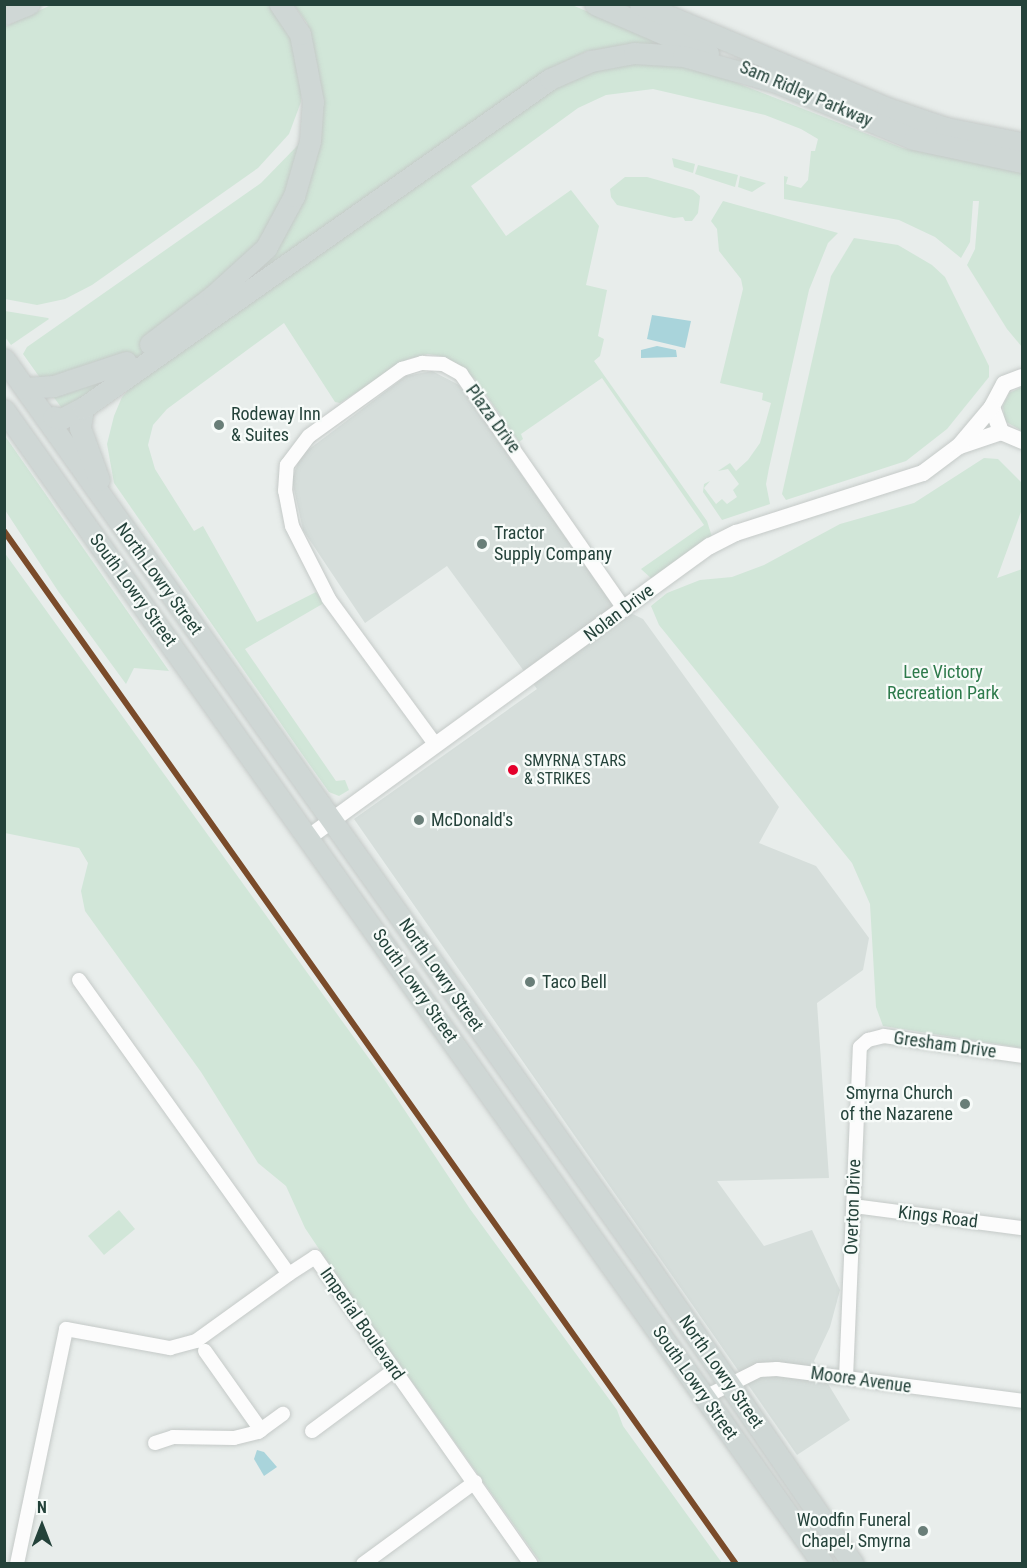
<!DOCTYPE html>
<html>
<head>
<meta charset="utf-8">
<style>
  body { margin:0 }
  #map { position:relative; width:1027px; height:1568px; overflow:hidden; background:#e8edeb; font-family:"Roboto Condensed",sans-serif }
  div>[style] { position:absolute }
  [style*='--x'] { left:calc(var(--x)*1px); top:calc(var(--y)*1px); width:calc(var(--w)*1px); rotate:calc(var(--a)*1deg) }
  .built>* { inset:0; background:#d6dedb }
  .green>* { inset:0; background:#d1e6d8 }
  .water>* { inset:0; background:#a9d4db }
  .roads { filter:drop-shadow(0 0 2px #c5cac8) drop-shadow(0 0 2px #c5cac8) }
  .minor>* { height:14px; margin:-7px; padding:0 7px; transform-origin:7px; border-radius:7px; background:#fcfcfc }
  .tertiary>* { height:16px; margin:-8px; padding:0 8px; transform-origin:8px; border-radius:8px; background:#fcfcfc }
  .primary>* { height:21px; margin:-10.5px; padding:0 10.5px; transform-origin:10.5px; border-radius:10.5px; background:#cfd7d5 }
  .rail-1>* { height:6px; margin:-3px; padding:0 3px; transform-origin:3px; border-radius:3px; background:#7a4b2a }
  .dots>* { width:16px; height:16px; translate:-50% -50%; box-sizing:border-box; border:3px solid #f7fbf9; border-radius:50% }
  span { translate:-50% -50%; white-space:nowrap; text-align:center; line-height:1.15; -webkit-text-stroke:4.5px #f7fbf9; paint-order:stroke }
  .bus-label { font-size:16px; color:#24423a }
  .left { translate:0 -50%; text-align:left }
  .street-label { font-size:18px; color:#24423a }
  .poi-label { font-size:18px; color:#24423a }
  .right { translate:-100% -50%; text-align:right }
  .park-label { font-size:18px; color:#2d7a4b }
  .frame { position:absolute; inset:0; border:6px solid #24423a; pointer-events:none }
  .north { position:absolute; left:12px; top:1496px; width:60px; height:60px; -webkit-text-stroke:4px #f7fbf9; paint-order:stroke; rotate:0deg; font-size:16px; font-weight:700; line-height:24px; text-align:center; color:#24423a }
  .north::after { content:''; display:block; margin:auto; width:21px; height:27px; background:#24423a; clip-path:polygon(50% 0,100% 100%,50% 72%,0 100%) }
</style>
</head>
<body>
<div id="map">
  <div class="built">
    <div style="clip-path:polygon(432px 371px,459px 385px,612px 604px,643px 619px,779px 807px,759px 843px,816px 866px,869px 938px,863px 970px,817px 1003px,829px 1178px,717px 1181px,764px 1246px,812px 1230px,840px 1290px,830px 1327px,814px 1361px,850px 1420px,797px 1455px,354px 819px,537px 689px,447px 566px,365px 623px,303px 530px,292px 480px,300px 456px,406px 376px)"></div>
  </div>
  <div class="green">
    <div style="clip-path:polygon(51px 5px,276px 5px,296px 35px,302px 69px,301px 102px,289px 134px,258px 168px,92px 285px,65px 299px,37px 305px,5px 299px,4px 27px)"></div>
    <div style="clip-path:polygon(294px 5px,572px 5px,665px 44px,587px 51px,548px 70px,63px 410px,23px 354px,27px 347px,261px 183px,298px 145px,317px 99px,318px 68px,307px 23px)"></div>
    <div style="clip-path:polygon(605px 62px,686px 63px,903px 148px,1022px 172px,1022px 347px,1007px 329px,967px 265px,975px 249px,979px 201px,973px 201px,970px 242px,961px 258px,935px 237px,899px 220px,784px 199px,784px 176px,788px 177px,786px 184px,801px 188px,808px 180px,811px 151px,815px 151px,818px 139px,801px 129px,765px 115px,653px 89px,606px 95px,578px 108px,471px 186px,506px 236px,571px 190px,599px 226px,586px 285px,607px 290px,598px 336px,604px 339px,600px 356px,594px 361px,707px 521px,712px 537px,653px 580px,641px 569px,704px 525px,602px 378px,521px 434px,523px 439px,519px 442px,475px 379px,446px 357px,428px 354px,408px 359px,340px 403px,335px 402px,284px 323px,167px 409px,153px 425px,148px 445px,155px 469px,194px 531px,203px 526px,257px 622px,316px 592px,324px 603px,245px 649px,336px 781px,345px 780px,349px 790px,339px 796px,329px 792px,302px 754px,114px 483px,107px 444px,114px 416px,122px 397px,140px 377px,540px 93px)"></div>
    <div style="clip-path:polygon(672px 158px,695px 164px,693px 173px,674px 167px)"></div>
    <div style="clip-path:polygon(698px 165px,738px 175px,735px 187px,695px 174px)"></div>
    <div style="clip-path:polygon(740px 176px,766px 183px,752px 192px,738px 187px)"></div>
    <div style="clip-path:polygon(625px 177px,647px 177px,693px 190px,700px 196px,698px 213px,692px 221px,685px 221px,683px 217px,674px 218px,617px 205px,611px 197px,610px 189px)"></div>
    <div style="clip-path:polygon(723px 201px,838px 233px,828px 243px,809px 290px,769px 468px,766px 484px,770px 504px,722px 520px,703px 492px,704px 484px,710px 481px,704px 488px,716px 504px,722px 499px,727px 504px,737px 497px,733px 490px,739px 484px,728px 469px,718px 471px,730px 463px,736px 471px,748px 460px,760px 443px,771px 403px,762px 400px,763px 393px,720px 383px,743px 289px,741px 279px,719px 251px,717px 229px,711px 221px)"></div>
    <div style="clip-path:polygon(854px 238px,898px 245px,932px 265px,945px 277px,989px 366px,989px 377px,947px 429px,906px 461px,786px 500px,782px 494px,831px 276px)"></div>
    <div style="clip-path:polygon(5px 311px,48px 318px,49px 319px,11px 345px,5px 337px)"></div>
    <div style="clip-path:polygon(1022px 387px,1022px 431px,1005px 421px,1003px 406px,1009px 393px)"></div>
    <div style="clip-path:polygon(4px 436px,5px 436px,169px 671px,134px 668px,126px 684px,58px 591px,5px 510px)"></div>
    <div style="clip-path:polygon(984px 458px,998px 459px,1022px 483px,1022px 509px,997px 578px,1022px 569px,1022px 1048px,883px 1026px,876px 1007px,870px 904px,852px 863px,659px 625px,651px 606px,667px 593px,700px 580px,732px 577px,764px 565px,840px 524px,914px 503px)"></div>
    <div style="clip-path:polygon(4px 552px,386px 1082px,470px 1209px,617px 1410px,623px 1426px,722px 1563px,541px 1563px,339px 1279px,305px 1228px,286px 1186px,258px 1163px,201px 1072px,85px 911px,81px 891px,88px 863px,79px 848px,5px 833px)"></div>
    <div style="clip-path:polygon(119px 1210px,135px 1229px,104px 1255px,88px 1236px)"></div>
  </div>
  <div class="water">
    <div style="clip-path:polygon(652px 315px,691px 321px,685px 348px,647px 339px)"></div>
    <div style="clip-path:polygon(657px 346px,676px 350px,677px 357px,641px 358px,641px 350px)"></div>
    <div style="clip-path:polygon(257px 1450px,264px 1452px,277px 1467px,264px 1476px,254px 1459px)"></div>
  </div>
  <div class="roads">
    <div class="minor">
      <div style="--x:435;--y:744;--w:180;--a:-126.2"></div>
      <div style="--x:329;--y:599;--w:82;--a:-116.9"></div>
      <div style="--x:292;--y:526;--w:36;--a:-101"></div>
      <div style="--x:285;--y:491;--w:26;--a:-86"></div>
      <div style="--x:287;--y:465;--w:36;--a:-53"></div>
      <div style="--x:309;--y:436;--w:115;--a:-35.8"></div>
      <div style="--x:402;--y:369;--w:21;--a:-17"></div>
      <div style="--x:422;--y:363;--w:21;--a:3"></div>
      <div style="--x:443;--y:364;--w:21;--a:29"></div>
      <div style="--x:461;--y:374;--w:287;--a:55.2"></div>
      <div style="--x:79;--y:980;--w:361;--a:54.5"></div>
      <div style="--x:289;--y:1274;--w:31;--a:-33"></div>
      <div style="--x:315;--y:1257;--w:375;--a:54.9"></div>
      <div style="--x:854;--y:1206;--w:169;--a:7.5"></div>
      <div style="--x:205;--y:1351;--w:97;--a:54.7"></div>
      <div style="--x:846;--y:1378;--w:331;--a:-87.6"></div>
      <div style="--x:860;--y:1047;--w:11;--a:-41"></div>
      <div style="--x:868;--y:1040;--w:16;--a:-14"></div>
      <div style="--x:884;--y:1036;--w:139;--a:8.2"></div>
      <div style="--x:705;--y:1397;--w:60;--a:-26.6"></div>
      <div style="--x:759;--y:1370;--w:18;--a:-3"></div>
      <div style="--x:777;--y:1369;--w:247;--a:7.4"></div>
      <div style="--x:312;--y:1431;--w:101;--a:-36.5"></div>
      <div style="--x:155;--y:1443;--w:19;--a:-18"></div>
      <div style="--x:173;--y:1437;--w:61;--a:0.9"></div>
      <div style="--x:234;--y:1438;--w:25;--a:-14"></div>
      <div style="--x:258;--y:1432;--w:31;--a:-36"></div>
      <div style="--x:17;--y:1564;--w:240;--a:-78.2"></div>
      <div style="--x:66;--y:1329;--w:106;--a:10.4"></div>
      <div style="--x:170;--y:1348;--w:27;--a:-15"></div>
      <div style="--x:196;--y:1341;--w:115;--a:-35.8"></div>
      <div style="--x:363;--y:1564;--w:139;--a:-36.2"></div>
    </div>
    <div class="tertiary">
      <div style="--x:1022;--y:377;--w:19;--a:159"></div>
      <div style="--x:1004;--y:384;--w:26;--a:118"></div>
      <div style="--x:992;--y:407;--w:27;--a:70"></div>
      <div style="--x:1001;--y:432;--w:23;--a:23"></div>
      <div style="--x:960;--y:446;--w:43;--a:-18.9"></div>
      <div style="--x:309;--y:837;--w:495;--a:-36"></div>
      <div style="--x:710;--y:546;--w:29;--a:-27"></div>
      <div style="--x:736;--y:533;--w:196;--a:-17.8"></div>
      <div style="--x:923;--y:473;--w:45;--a:-36.9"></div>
      <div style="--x:959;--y:446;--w:51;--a:-49.8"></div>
    </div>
    <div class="primary">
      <div style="--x:595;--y:4;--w:123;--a:23.4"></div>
      <div style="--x:640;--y:4;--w:268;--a:22.8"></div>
      <div style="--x:887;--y:108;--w:62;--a:18.7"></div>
      <div style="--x:946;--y:128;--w:77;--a:11.2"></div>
      <div style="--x:4;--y:14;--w:27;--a:-22"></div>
      <div style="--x:764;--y:77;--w:162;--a:22.5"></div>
      <div style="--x:914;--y:139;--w:110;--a:12"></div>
      <div style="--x:150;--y:344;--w:79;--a:-37.3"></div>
      <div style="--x:213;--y:296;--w:72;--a:-42.2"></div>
      <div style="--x:266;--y:248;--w:59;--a:-61.7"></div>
      <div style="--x:294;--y:196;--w:57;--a:-73.8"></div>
      <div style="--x:310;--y:141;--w:39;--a:-86"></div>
      <div style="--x:313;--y:102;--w:69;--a:-100.8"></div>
      <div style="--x:300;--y:34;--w:36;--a:-124"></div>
      <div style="--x:4;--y:359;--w:1109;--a:54.62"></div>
      <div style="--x:646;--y:1263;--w:365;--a:55.5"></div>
      <div style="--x:25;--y:388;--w:29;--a:-4"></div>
      <div style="--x:54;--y:386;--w:76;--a:-18.4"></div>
      <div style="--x:83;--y:408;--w:20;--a:99"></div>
      <div style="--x:80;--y:428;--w:55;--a:69.9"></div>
      <div style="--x:4;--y:410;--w:1415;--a:54.64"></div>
      <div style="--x:53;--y:417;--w:8;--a:14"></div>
      <div style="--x:61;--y:419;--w:25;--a:-27"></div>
      <div style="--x:83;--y:408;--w:571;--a:-35.16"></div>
      <div style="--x:550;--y:79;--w:45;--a:-23.7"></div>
      <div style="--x:591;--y:61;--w:44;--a:-10.5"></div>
      <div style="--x:634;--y:53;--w:49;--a:3.5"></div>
      <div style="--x:683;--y:56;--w:97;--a:15.6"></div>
    </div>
  </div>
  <div class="rail-1">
    <div style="--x:4;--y:531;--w:1266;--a:54.68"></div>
  </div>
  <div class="dots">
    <div style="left:219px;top:425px;background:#697e78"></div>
    <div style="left:482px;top:544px;background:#697e78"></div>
    <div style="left:513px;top:770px;background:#e4002b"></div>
    <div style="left:419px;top:820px;background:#697e78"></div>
    <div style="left:530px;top:982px;background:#697e78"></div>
    <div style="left:965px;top:1104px;background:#697e78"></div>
    <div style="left:923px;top:1531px;background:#697e78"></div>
  </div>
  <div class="bus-label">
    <span class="left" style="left:524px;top:770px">SMYRNA STARS<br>&amp; STRIKES</span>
  </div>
  <div class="street-label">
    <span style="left:806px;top:94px;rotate:23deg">Sam Ridley Parkway</span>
    <span style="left:493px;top:419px;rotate:54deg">Plaza Drive</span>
    <span style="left:159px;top:579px;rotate:54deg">North Lowry Street</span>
    <span style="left:133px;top:590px;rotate:54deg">South Lowry Street</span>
    <span style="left:619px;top:613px;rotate:-37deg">Nolan Drive</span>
    <span style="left:441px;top:975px;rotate:55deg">North Lowry Street</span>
    <span style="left:415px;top:986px;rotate:55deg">South Lowry Street</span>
    <span style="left:945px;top:1045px;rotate:8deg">Gresham Drive</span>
    <span style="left:853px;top:1207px;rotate:-88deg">Overton Drive</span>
    <span style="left:938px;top:1217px;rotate:7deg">Kings Road</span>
    <span style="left:362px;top:1324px;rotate:55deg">Imperial Boulevard</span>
    <span style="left:721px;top:1372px;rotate:55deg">North Lowry Street</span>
    <span style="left:861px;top:1380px;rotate:8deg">Moore Avenue</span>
    <span style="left:695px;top:1383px;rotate:55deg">South Lowry Street</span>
  </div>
  <div class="poi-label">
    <span class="left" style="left:231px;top:425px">Rodeway Inn<br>&amp; Suites</span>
    <span class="left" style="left:494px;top:544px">Tractor<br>Supply Company</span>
    <span class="left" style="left:431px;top:820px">McDonald's</span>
    <span class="left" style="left:542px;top:982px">Taco Bell</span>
    <span class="right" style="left:953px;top:1104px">Smyrna Church<br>of the Nazarene</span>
    <span class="right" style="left:911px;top:1531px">Woodfin Funeral<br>Chapel, Smyrna</span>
  </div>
  <div class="park-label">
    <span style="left:943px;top:683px">Lee Victory<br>Recreation Park</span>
  </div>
  <div class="frame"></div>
  <div class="north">N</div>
</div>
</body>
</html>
